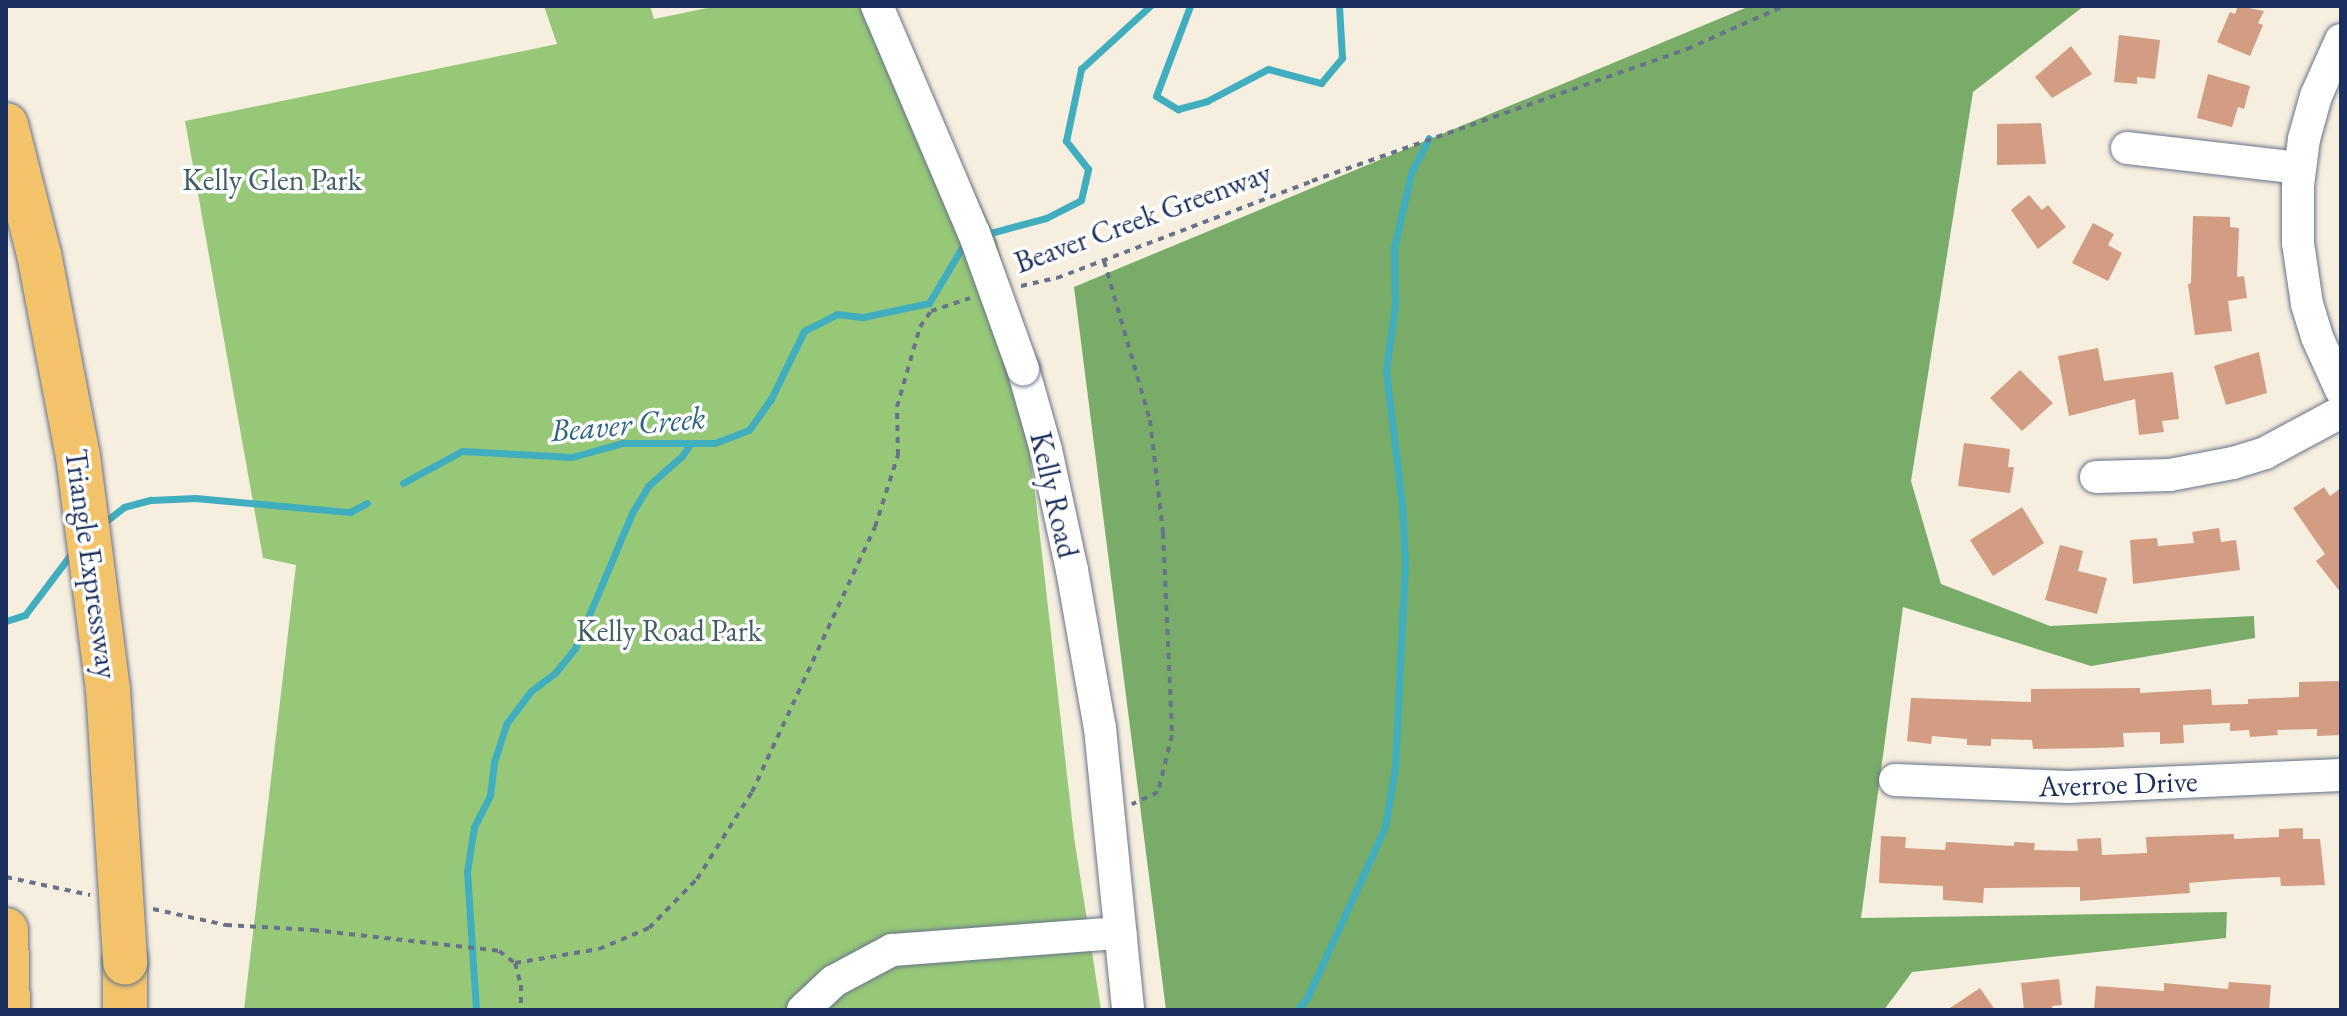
<!DOCTYPE html>
<html>
<head>
<meta charset="utf-8">
<style>
  body { margin:0 }
  #map { position:relative; width:2347px; height:1016px; overflow:hidden; background:#f6efdf; font-family:"EB Garamond",serif }
  div>[style] { position:absolute }
  [style*='--x'] { left:calc(var(--x)*1px); top:calc(var(--y)*1px); width:calc(var(--w)*1px); rotate:calc(var(--a)*1deg) }
  .green>* { inset:0; background:#96c878 }
  .forest>* { inset:0; background:#78ac68 }
  .stream>* { height:7px; margin:-3.5px; padding:0 3.5px; transform-origin:3.5px; border-radius:3.5px; background:#40aebe }
  .building>* { inset:0; background:#d29d82 }
  .path>* { height:4px; margin-top:-2px; transform-origin:0; background:repeating-linear-gradient(90deg,#68728b 0 6px,transparent 0 12px) }
  .roads { filter:drop-shadow(0 0 2px #68728b) drop-shadow(0 0 2px #68728b) }
  .minor>* { height:32px; margin:-16px; padding:0 16px; transform-origin:16px; border-radius:16px; background:#fff }
  .highway>* { height:44px; margin:-22px; padding:0 22px; transform-origin:22px; border-radius:22px; background:#f2c36a }
  .bridges { filter:drop-shadow(0 0 2px #68728b) drop-shadow(0 0 2px #68728b) }
  .minor-bridge>* { height:32px; margin:-16px; padding:0 16px; transform-origin:16px; border-radius:16px; background:#fff }
  .highway-bridge>* { height:44px; margin:-22px; padding:0 22px; transform-origin:22px; border-radius:22px; background:#f2c36a }
  span { translate:-50% -50%; white-space:nowrap; text-align:center; line-height:1.15; -webkit-text-stroke:7px #fff; paint-order:stroke }
  .park-label { font-size:30px; color:#405d66 }
  .street-label { font-size:30px; color:#1b2f5e }
  .water-label { font-size:32px; color:#2a6284; font-style:italic }
  .frame { position:absolute; inset:0; border:8px solid #1b2f5e; pointer-events:none }
</style>
</head>
<body>
<div id="map">
  <div class="green">
    <div style="clip-path:polygon(544px 6px,650px 6px,654px 19px,717px 6px,859px 6px,954px 148px,997px 241px,1006px 281px,1036px 501px,1074px 837px,1101px 1010px,244px 1010px,296px 565px,263px 558px,185px 121px,557px 44px)"></div>
  </div>
  <div class="forest">
    <div style="clip-path:polygon(1750px 6px,2084px 6px,1973px 92px,1911px 481px,1941px 584px,2050px 626px,2254px 616px,2255px 638px,2091px 666px,1903px 607px,1861px 918px,2227px 912px,2226px 938px,1912px 972px,1884px 1010px,1166px 1010px,1074px 287px)"></div>
  </div>
  <div class="stream">
    <div style="--x:1190;--y:6;--w:96;--a:110.7"></div>
    <div style="--x:1156;--y:96;--w:26;--a:31"></div>
    <div style="--x:1178;--y:109;--w:30;--a:-15"></div>
    <div style="--x:1207;--y:101;--w:69;--a:-27.7"></div>
    <div style="--x:1268;--y:69;--w:55;--a:14.8"></div>
    <div style="--x:1321;--y:83;--w:33;--a:-50"></div>
    <div style="--x:1342;--y:58;--w:52;--a:-93.3"></div>
    <div style="--x:983;--y:235;--w:65;--a:-15.1"></div>
    <div style="--x:1046;--y:218;--w:39;--a:-27"></div>
    <div style="--x:1081;--y:200;--w:32;--a:-77"></div>
    <div style="--x:1088;--y:169;--w:36;--a:-128"></div>
    <div style="--x:1066;--y:141;--w:74;--a:-78.2"></div>
    <div style="--x:1081;--y:69;--w:93;--a:-42.4"></div>
    <div style="--x:403;--y:483;--w:67;--a:-28.5"></div>
    <div style="--x:462;--y:451;--w:110;--a:3.1"></div>
    <div style="--x:572;--y:457;--w:53;--a:-15.4"></div>
    <div style="--x:623;--y:443;--w:92;--a:0"></div>
    <div style="--x:715;--y:443;--w:36;--a:-21"></div>
    <div style="--x:749;--y:430;--w:38;--a:-55"></div>
    <div style="--x:771;--y:399;--w:76;--a:-64.1"></div>
    <div style="--x:804;--y:331;--w:37;--a:-27"></div>
    <div style="--x:837;--y:314;--w:26;--a:7"></div>
    <div style="--x:863;--y:317;--w:67;--a:-12"></div>
    <div style="--x:929;--y:303;--w:63;--a:-59.3"></div>
    <div style="--x:101;--y:525;--w:29;--a:-38"></div>
    <div style="--x:124;--y:507;--w:28;--a:-15"></div>
    <div style="--x:151;--y:500;--w:44;--a:-2.6"></div>
    <div style="--x:195;--y:498;--w:156;--a:5.2"></div>
    <div style="--x:350;--y:512;--w:19;--a:-28"></div>
    <div style="--x:6;--y:621;--w:20;--a:-18"></div>
    <div style="--x:25;--y:615;--w:81;--a:-53"></div>
    <div style="--x:476;--y:1010;--w:138;--a:-93.7"></div>
    <div style="--x:467;--y:872;--w:46;--a:-81.2"></div>
    <div style="--x:474;--y:827;--w:36;--a:-63"></div>
    <div style="--x:490;--y:795;--w:33;--a:-83"></div>
    <div style="--x:494;--y:762;--w:40;--a:-72"></div>
    <div style="--x:506;--y:724;--w:41;--a:-52.9"></div>
    <div style="--x:531;--y:691;--w:30;--a:-37"></div>
    <div style="--x:555;--y:673;--w:32;--a:-51"></div>
    <div style="--x:575;--y:648;--w:147;--a:-67.1"></div>
    <div style="--x:632;--y:513;--w:31;--a:-59"></div>
    <div style="--x:648;--y:486;--w:45;--a:-41.4"></div>
    <div style="--x:682;--y:456;--w:14;--a:-56"></div>
    <div style="--x:1297;--y:1010;--w:16;--a:-50"></div>
    <div style="--x:1307;--y:998;--w:188;--a:-65.5"></div>
    <div style="--x:1385;--y:827;--w:60;--a:-80.4"></div>
    <div style="--x:1395;--y:768;--w:205;--a:-87.2"></div>
    <div style="--x:1405;--y:563;--w:58;--a:-93"></div>
    <div style="--x:1402;--y:505;--w:136;--a:-96.8"></div>
    <div style="--x:1386;--y:370;--w:66;--a:-82.1"></div>
    <div style="--x:1395;--y:305;--w:57;--a:-91"></div>
    <div style="--x:1394;--y:248;--w:77;--a:-77.2"></div>
    <div style="--x:1411;--y:173;--w:39;--a:-63"></div>
  </div>
  <div class="building">
    <div style="clip-path:polygon(2238px 6px,2264px 11px,2258px 23px,2263px 25px,2250px 56px,2217px 42px,2230px 12px,2235px 14px)"></div>
    <div style="clip-path:polygon(2119px 35px,2160px 40px,2155px 79px,2137px 77px,2137px 84px,2114px 82px)"></div>
    <div style="clip-path:polygon(2071px 46px,2092px 74px,2052px 98px,2035px 77px)"></div>
    <div style="clip-path:polygon(2208px 74px,2250px 86px,2244px 109px,2238px 107px,2232px 127px,2197px 118px)"></div>
    <div style="clip-path:polygon(2041px 123px,2046px 164px,1997px 165px,1997px 124px)"></div>
    <div style="clip-path:polygon(2029px 195px,2042px 210px,2048px 205px,2066px 227px,2038px 249px,2011px 210px)"></div>
    <div style="clip-path:polygon(2193px 216px,2230px 217px,2230px 227px,2239px 228px,2237px 277px,2244px 276px,2247px 298px,2228px 301px,2232px 331px,2195px 335px,2188px 284px,2191px 283px)"></div>
    <div style="clip-path:polygon(2093px 223px,2114px 234px,2108px 245px,2122px 253px,2108px 281px,2072px 263px)"></div>
    <div style="clip-path:polygon(2098px 348px,2104px 381px,2173px 372px,2179px 419px,2162px 421px,2164px 432px,2139px 435px,2135px 399px,2069px 416px,2058px 356px)"></div>
    <div style="clip-path:polygon(2259px 352px,2267px 393px,2226px 405px,2214px 366px)"></div>
    <div style="clip-path:polygon(2020px 370px,2053px 403px,2022px 431px,1990px 398px)"></div>
    <div style="clip-path:polygon(1964px 443px,2010px 449px,2008px 467px,2014px 467px,2010px 493px,1958px 486px)"></div>
    <div style="clip-path:polygon(2324px 487px,2330px 496px,2341px 488px,2341px 593px,2316px 561px,2325px 554px,2293px 508px)"></div>
    <div style="clip-path:polygon(2022px 507px,2044px 543px,1993px 576px,1970px 540px)"></div>
    <div style="clip-path:polygon(2219px 528px,2221px 542px,2236px 540px,2240px 570px,2133px 584px,2130px 540px,2157px 538px,2158px 546px,2194px 543px,2192px 532px)"></div>
    <div style="clip-path:polygon(2060px 545px,2083px 551px,2078px 571px,2107px 578px,2097px 614px,2045px 600px)"></div>
    <div style="clip-path:polygon(2341px 681px,2341px 735px,2317px 736px,2317px 729px,2277px 730px,2278px 735px,2250px 737px,2249px 730px,2230px 731px,2230px 723px,2183px 725px,2184px 743px,2160px 744px,2160px 732px,2123px 733px,2124px 747px,2098px 748px,2033px 749px,2032px 740px,1991px 739px,1991px 746px,1967px 745px,1967px 739px,1932px 736px,1931px 744px,1907px 741px,1911px 698px,2031px 702px,2031px 689px,2140px 688px,2140px 693px,2211px 689px,2212px 705px,2248px 704px,2248px 699px,2299px 697px,2299px 682px)"></div>
    <div style="clip-path:polygon(2303px 828px,2303px 839px,2320px 839px,2325px 885px,2281px 886px,2280px 877px,2236px 879px,2189px 883px,2190px 893px,2080px 901px,2080px 887px,1984px 888px,1983px 903px,1943px 900px,1943px 886px,1879px 883px,1881px 836px,1906px 837px,1905px 848px,1945px 850px,1946px 842px,2014px 846px,2014px 842px,2035px 843px,2034px 850px,2078px 851px,2077px 839px,2101px 838px,2102px 855px,2147px 853px,2146px 837px,2234px 834px,2234px 839px,2279px 837px,2279px 829px)"></div>
    <div style="clip-path:polygon(2059px 979px,2062px 1005px,2052px 1006px,2053px 1010px,2024px 1010px,2021px 983px)"></div>
    <div style="clip-path:polygon(2229px 982px,2271px 985px,2269px 1010px,2094px 1010px,2096px 986px,2164px 991px,2164px 983px,2228px 989px)"></div>
    <div style="clip-path:polygon(1980px 988px,1995px 1010px,1947px 1010px)"></div>
  </div>
  <div class="path">
    <div style="--x:1104;--y:261;--w:166;--a:73.9"></div>
    <div style="--x:1150;--y:420;--w:114;--a:83.4"></div>
    <div style="--x:1163;--y:533;--w:202;--a:87.4"></div>
    <div style="--x:1172;--y:735;--w:59;--a:103.8"></div>
    <div style="--x:1158;--y:792;--w:29;--a:155"></div>
    <div style="--x:1021;--y:286;--w:37;--a:-13"></div>
    <div style="--x:1057;--y:278;--w:273;--a:-20.8"></div>
    <div style="--x:1312;--y:181;--w:398;--a:-19.4"></div>
    <div style="--x:1687;--y:49;--w:106;--a:-23.9"></div>
    <div style="--x:6;--y:877;--w:86;--a:12.1"></div>
    <div style="--x:153;--y:909;--w:75;--a:12.4"></div>
    <div style="--x:226;--y:925;--w:87;--a:3.3"></div>
    <div style="--x:313;--y:930;--w:187;--a:6.4"></div>
    <div style="--x:499;--y:951;--w:20;--a:37"></div>
    <div style="--x:515;--y:963;--w:23;--a:75"></div>
    <div style="--x:521;--y:985;--w:25;--a:90"></div>
    <div style="--x:515;--y:963;--w:85;--a:-9.5"></div>
    <div style="--x:599;--y:949;--w:54;--a:-22.8"></div>
    <div style="--x:649;--y:928;--w:69;--a:-45.6"></div>
    <div style="--x:697;--y:879;--w:103;--a:-57.7"></div>
    <div style="--x:752;--y:792;--w:292;--a:-65.1"></div>
    <div style="--x:875;--y:527;--w:76;--a:-72.3"></div>
    <div style="--x:898;--y:455;--w:48;--a:-91.2"></div>
    <div style="--x:897;--y:407;--w:83;--a:-74"></div>
    <div style="--x:920;--y:327;--w:19;--a:-55"></div>
    <div style="--x:931;--y:311;--w:41;--a:-18.4"></div>
  </div>
  <div class="roads">
    <div class="minor">
      <div style="--x:2341;--y:40;--w:61;--a:114.1"></div>
      <div style="--x:2316;--y:96;--w:45;--a:105.6"></div>
      <div style="--x:2304;--y:139;--w:46;--a:97.4"></div>
      <div style="--x:2298;--y:185;--w:58;--a:90"></div>
      <div style="--x:2298;--y:243;--w:62;--a:81.6"></div>
      <div style="--x:2307;--y:304;--w:34;--a:73"></div>
      <div style="--x:2317;--y:337;--w:58;--a:65.6"></div>
      <div style="--x:2127;--y:148;--w:174;--a:6.6"></div>
      <div style="--x:1023;--y:369;--w:84;--a:74.1"></div>
      <div style="--x:1046;--y:450;--w:123;--a:77.8"></div>
      <div style="--x:1072;--y:570;--w:160;--a:80"></div>
      <div style="--x:1100;--y:728;--w:283;--a:84.3"></div>
      <div style="--x:2096;--y:477;--w:74;--a:-1.5"></div>
      <div style="--x:2170;--y:475;--w:64;--a:-10.8"></div>
      <div style="--x:2233;--y:463;--w:34;--a:-17"></div>
      <div style="--x:2265;--y:453;--w:86;--a:-28.3"></div>
      <div style="--x:1895;--y:780;--w:173;--a:2.3"></div>
      <div style="--x:2068;--y:787;--w:273;--a:-2.5"></div>
      <div style="--x:803;--y:1010;--w:42;--a:-43.1"></div>
      <div style="--x:834;--y:981;--w:66;--a:-28.1"></div>
      <div style="--x:892;--y:950;--w:229;--a:-4.3"></div>
    </div>
    <div class="highway">
      <div style="--x:6;--y:930;--w:80;--a:88.6"></div>
      <div style="--x:125;--y:1010;--w:48;--a:-90"></div>
    </div>
  </div>
  <div class="bridges">
    <div class="minor-bridge">
      <div style="--x:877;--y:6;--w:247;--a:66.9"></div>
      <div style="--x:974;--y:233;--w:145;--a:70.2"></div>
    </div>
    <div class="highway-bridge">
      <div style="--x:6;--y:125;--w:133;--a:75.7"></div>
      <div style="--x:39;--y:254;--w:206;--a:79.1"></div>
      <div style="--x:78;--y:456;--w:235;--a:82.7"></div>
      <div style="--x:108;--y:689;--w:274;--a:86.4"></div>
    </div>
  </div>
  <div class="park-label">
    <span style="left:272px;top:180px">Kelly Glen Park</span>
    <span style="left:669px;top:631px">Kelly Road Park</span>
  </div>
  <div class="street-label">
    <span style="left:1143px;top:218px;rotate:-20deg">Beaver Creek Greenway</span>
    <span style="left:1054px;top:495px;rotate:77deg">Kelly Road</span>
    <span style="left:91px;top:564px;rotate:82deg">Triangle Expressway</span>
    <span style="left:2118px;top:784px;rotate:-2deg">Averroe Drive</span>
  </div>
  <div class="water-label">
    <span style="left:628px;top:424px;rotate:-5deg">Beaver Creek</span>
  </div>
  <div class="frame"></div>
</div>
</body>
</html>
